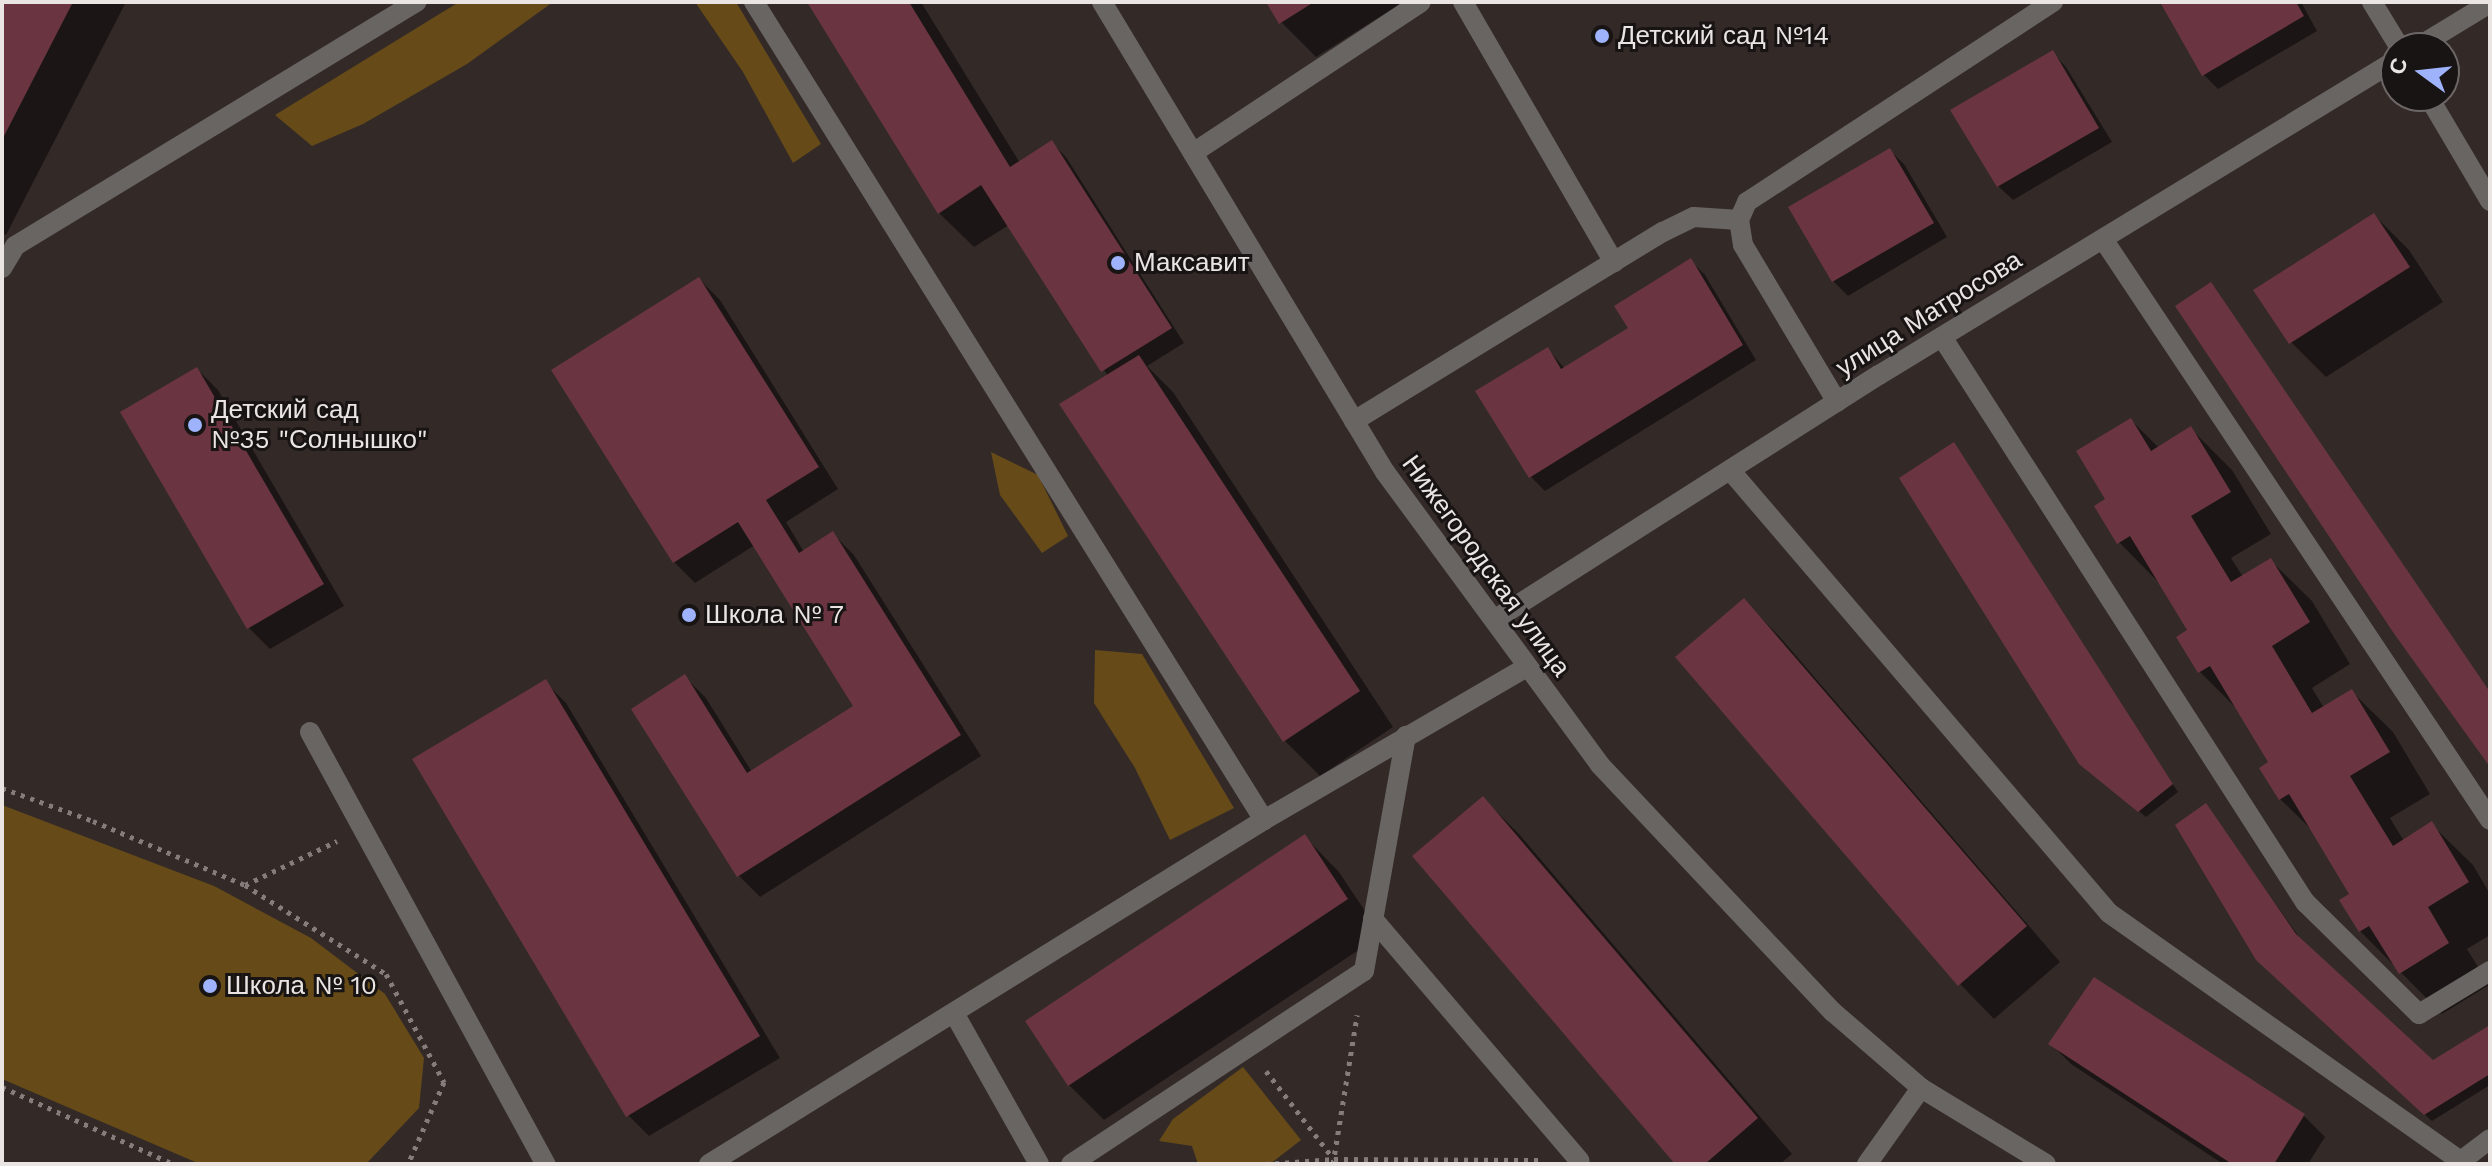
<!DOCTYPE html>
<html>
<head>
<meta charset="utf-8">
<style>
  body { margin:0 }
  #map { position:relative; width:2492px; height:1166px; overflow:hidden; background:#332a28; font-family:"Work Sans",sans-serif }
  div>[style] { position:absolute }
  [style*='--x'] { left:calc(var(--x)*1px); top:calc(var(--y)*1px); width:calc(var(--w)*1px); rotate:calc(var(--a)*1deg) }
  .green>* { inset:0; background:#664a18 }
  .shadow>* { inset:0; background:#0007 }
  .building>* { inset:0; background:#6a3540 }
  .path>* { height:5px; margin-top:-2.5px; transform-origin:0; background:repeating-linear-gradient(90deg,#857d7b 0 4px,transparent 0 10px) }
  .service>* { height:20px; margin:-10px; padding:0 10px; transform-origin:10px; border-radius:10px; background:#696563 }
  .minor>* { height:20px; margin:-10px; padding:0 10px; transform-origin:10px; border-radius:10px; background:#696563 }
  .tertiary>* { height:20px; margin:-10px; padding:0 10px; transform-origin:10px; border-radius:10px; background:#696563 }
  .dots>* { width:22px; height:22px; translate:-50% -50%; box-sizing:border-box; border:4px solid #181413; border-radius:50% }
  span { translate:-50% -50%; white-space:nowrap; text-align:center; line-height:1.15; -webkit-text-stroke:6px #181413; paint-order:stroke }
  .poi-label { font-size:26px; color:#eae4e2 }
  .left { translate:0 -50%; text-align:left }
  .street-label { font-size:26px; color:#eae4e2 }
  .frame { position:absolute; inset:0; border:4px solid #eae4e2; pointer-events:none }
  .north { position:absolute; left:2380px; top:32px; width:80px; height:80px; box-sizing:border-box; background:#181413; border:2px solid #6c6766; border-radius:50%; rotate:285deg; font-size:22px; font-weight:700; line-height:32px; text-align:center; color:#eae4e2 }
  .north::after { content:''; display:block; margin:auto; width:28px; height:36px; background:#9fb3fd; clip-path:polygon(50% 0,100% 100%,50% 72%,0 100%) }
</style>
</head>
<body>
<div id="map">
  <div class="green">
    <div style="clip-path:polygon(459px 2px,553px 2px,467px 64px,363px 124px,312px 146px,275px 115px)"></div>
    <div style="clip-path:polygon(695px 2px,736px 2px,821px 144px,793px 163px,743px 72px)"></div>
    <div style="clip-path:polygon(991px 452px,1038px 475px,1068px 536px,1042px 553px,1000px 495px)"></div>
    <div style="clip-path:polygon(1095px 650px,1142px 654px,1234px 808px,1170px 840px,1135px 768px,1094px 703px)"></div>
    <div style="clip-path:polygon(2px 805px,214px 886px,311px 938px,385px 994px,424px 1058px,419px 1108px,366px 1164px,200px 1164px,2px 1079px)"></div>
    <div style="clip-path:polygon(1243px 1067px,1301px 1140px,1270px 1164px,1198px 1164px,1192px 1146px,1159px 1141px,1173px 1119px)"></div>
  </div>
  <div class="shadow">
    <div style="clip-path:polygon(2px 2px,126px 2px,6px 235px,2px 233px)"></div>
    <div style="clip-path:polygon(809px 2px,921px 2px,1020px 163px,1052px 143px,1066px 157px,1184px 343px,1147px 366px,1173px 392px,1393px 727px,1320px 776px,1285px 741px,1062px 404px,1108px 376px,1009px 225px,974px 247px,939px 213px)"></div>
    <div style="clip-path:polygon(1268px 2px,1403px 2px,1316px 57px,1281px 22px)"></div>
    <div style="clip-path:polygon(2162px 2px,2301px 2px,2317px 31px,2218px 89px,2204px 75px)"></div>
    <div style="clip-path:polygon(2052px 52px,2066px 67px,2112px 142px,2013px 200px,1998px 186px)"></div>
    <div style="clip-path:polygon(1889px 150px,1904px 164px,1947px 237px,1848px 296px,1833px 281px)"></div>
    <div style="clip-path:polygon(2374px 215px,2409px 250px,2443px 302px,2326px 377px,2291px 342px)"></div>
    <div style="clip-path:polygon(1691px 261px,1705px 275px,1756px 360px,1545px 491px,1531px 477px,1478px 391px,1548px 349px,1565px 369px,1631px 329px)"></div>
    <div style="clip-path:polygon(699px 279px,720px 300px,838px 489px,786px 522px,804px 552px,833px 534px,854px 555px,981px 756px,760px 897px,739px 876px,634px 709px,685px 677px,706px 698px,752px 772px,856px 707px,755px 545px,695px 583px,674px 562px)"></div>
    <div style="clip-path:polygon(197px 369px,218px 390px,344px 606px,270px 649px,249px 628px,123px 413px)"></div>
    <div style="clip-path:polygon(2131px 420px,2159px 448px,2191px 429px,2232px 470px,2271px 534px,2231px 558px,2243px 577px,2270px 560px,2312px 601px,2350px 664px,2312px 688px,2324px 708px,2351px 691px,2393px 732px,2430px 794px,2390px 818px,2404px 841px,2431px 824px,2473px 865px,2490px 894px,2490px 935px,2467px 949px,2489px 985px,2442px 1014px,2360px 931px,2342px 901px,2352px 894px,2316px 834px,2280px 799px,2262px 769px,2271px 763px,2240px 712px,2200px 672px,2190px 630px,2160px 584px,2119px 542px,2108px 499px)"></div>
    <div style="clip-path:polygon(1954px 444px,2178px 792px,2146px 817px,2088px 770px)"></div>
    <div style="clip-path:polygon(1744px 601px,1779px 636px,2060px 962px,1994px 1019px,1960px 984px)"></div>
    <div style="clip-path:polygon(545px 682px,566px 703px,780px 1058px,649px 1136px,628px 1115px)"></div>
    <div style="clip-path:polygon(1483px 798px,1518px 833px,1792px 1154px,1780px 1164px,1678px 1164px)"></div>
    <div style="clip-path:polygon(2206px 806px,2302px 941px,2432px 1062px,2490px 1028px,2490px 1085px,2432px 1121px,2266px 967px)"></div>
    <div style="clip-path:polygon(1305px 837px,1339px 872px,1381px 935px,1104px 1120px,1069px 1085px)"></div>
    <div style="clip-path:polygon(2050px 1043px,2304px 1116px,2325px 1137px,2308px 1164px,2223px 1164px,2071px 1064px)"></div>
  </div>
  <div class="building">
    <div style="clip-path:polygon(2px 2px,73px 2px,2px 140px)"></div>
    <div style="clip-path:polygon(807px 2px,909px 2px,1010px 167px,1052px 140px,1172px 328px,1101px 372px,981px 185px,938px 214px)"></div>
    <div style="clip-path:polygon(1266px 2px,1314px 2px,1279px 24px)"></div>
    <div style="clip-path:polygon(2160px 2px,2296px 2px,2304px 16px,2202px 76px)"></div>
    <div style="clip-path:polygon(2053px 50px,2099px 128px,1997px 187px,1950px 110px)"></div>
    <div style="clip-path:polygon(1890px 148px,1934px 223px,1832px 282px,1788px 207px)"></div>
    <div style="clip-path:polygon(2374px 213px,2410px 267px,2289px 344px,2253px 290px)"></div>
    <div style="clip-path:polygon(1691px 258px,1743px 345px,1529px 478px,1475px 391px,1548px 347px,1561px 369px,1628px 328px,1614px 306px)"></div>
    <div style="clip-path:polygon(699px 277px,819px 467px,766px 500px,799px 553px,833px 531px,961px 735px,737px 877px,631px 709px,685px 674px,747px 773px,853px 706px,738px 522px,673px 563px,551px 370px)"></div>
    <div style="clip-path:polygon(2211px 282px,2490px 692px,2490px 767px,2395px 635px,2175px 306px)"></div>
    <div style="clip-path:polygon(1139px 355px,1360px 691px,1283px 742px,1059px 404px)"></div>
    <div style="clip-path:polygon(197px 367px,324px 584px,247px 629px,120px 412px)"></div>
    <div style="clip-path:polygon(2131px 418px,2151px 451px,2191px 426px,2231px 492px,2191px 516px,2231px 582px,2271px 558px,2310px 622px,2272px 646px,2312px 713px,2352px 689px,2390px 752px,2350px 776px,2393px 846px,2432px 821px,2469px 882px,2428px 907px,2449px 943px,2399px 974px,2369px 926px,2359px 932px,2339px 900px,2349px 894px,2289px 794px,2279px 800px,2259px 768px,2268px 762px,2210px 666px,2198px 673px,2176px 637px,2187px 630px,2130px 536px,2117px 544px,2094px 506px,2105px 499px,2076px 451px)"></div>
    <div style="clip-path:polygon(1954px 442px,2173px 784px,2138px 812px,2079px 764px,1899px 478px)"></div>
    <div style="clip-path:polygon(1744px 598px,2027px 926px,1958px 986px,1675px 657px)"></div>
    <div style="clip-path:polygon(546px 679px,760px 1036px,626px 1117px,412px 759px)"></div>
    <div style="clip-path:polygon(1483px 796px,1758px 1118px,1705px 1164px,1675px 1164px,1412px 856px)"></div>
    <div style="clip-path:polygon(2206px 803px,2296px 934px,2433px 1060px,2490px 1025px,2490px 1074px,2424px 1115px,2256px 960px,2175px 825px)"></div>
    <div style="clip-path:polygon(1305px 834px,1348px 899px,1068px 1086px,1025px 1021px)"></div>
    <div style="clip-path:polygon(2094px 977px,2305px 1114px,2274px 1164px,2232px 1164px,2048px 1044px)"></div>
  </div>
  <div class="path">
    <div style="--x:2;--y:788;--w:97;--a:19.9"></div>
    <div style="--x:93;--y:821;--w:165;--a:22.8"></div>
    <div style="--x:245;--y:885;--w:167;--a:32.3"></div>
    <div style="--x:386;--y:974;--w:123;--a:61.8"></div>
    <div style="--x:444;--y:1082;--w:90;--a:113.7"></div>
    <div style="--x:245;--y:885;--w:102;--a:-25.6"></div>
    <div style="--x:1266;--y:1071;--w:110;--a:52.4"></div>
    <div style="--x:2;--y:1087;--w:188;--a:24.2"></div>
    <div style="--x:1265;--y:1164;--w:69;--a:-4.1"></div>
    <div style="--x:1334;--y:1159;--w:206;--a:0.3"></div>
    <div style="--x:1333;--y:1164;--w:151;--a:-80.8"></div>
  </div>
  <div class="service">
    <div style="--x:754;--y:2;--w:964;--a:58.06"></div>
    <div style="--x:1463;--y:2;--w:301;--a:59.9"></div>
    <div style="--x:1193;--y:153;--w:273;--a:-33.5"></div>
    <div style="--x:2103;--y:239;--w:698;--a:56.33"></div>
    <div style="--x:2;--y:268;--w:26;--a:-59"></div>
    <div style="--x:15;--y:246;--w:470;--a:-31.3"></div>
    <div style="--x:1942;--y:337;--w:672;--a:57.28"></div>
    <div style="--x:2305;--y:902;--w:160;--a:44.5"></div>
    <div style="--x:2419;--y:1014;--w:83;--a:-31.2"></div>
    <div style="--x:1837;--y:402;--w:183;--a:-120.9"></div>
    <div style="--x:1743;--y:245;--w:25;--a:-99"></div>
    <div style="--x:1739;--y:220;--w:20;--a:-66"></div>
    <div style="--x:1747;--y:202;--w:366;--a:-33.2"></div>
    <div style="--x:1354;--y:421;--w:362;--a:-31.5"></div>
    <div style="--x:1663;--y:232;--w:34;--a:-26"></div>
    <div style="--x:1694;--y:217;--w:45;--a:3.8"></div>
    <div style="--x:1730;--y:470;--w:583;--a:49.45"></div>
    <div style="--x:2109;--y:913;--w:430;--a:35.2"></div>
    <div style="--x:310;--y:732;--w:492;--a:61.4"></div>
    <div style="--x:1373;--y:919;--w:318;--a:49.5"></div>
    <div style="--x:954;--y:1013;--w:173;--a:60.6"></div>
    <div style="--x:709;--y:1164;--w:653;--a:-31.79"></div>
    <div style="--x:1264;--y:820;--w:304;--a:-30.2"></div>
    <div style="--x:1071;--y:1164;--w:351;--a:-33.4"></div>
    <div style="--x:1364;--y:971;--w:239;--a:-79.9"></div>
  </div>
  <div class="minor">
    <div style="--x:2372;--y:2;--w:54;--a:58.7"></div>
    <div style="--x:2416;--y:48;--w:87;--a:-31.3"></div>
    <div style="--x:2428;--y:96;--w:122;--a:59.4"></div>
    <div style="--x:1494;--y:620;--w:456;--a:-32.5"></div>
    <div style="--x:1879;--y:375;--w:605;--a:-31.35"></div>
    <div style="--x:1867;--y:1164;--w:93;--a:-54.6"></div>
    <div style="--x:2457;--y:1164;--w:41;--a:-37.1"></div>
  </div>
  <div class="tertiary">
    <div style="--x:1102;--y:2;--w:549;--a:58.95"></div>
    <div style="--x:1385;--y:472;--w:363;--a:53.7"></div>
    <div style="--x:1600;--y:765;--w:340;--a:46.7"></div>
    <div style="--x:1833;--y:1012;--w:116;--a:40.8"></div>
    <div style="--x:1921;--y:1088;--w:146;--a:31.3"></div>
  </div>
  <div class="dots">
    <div style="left:1602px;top:36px;background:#9fb3fd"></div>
    <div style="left:1118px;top:263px;background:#9fb3fd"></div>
    <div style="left:195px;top:425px;background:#9fb3fd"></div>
    <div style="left:689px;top:615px;background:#9fb3fd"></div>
    <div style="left:210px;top:986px;background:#9fb3fd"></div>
  </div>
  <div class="poi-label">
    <span class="left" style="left:1618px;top:36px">Детский сад №14</span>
    <span class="left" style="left:1134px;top:263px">Максавит</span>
    <span class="left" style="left:211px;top:425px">Детский сад<br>№35 "Солнышко"</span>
    <span class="left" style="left:705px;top:615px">Школа № 7</span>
    <span class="left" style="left:226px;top:986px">Школа № 10</span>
  </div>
  <div class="street-label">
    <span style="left:1929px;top:314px;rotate:-32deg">улица Матросова</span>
    <span style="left:1486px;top:566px;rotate:54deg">Нижегородская улица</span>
  </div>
  <div class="frame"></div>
  <div class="north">С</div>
</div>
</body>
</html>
